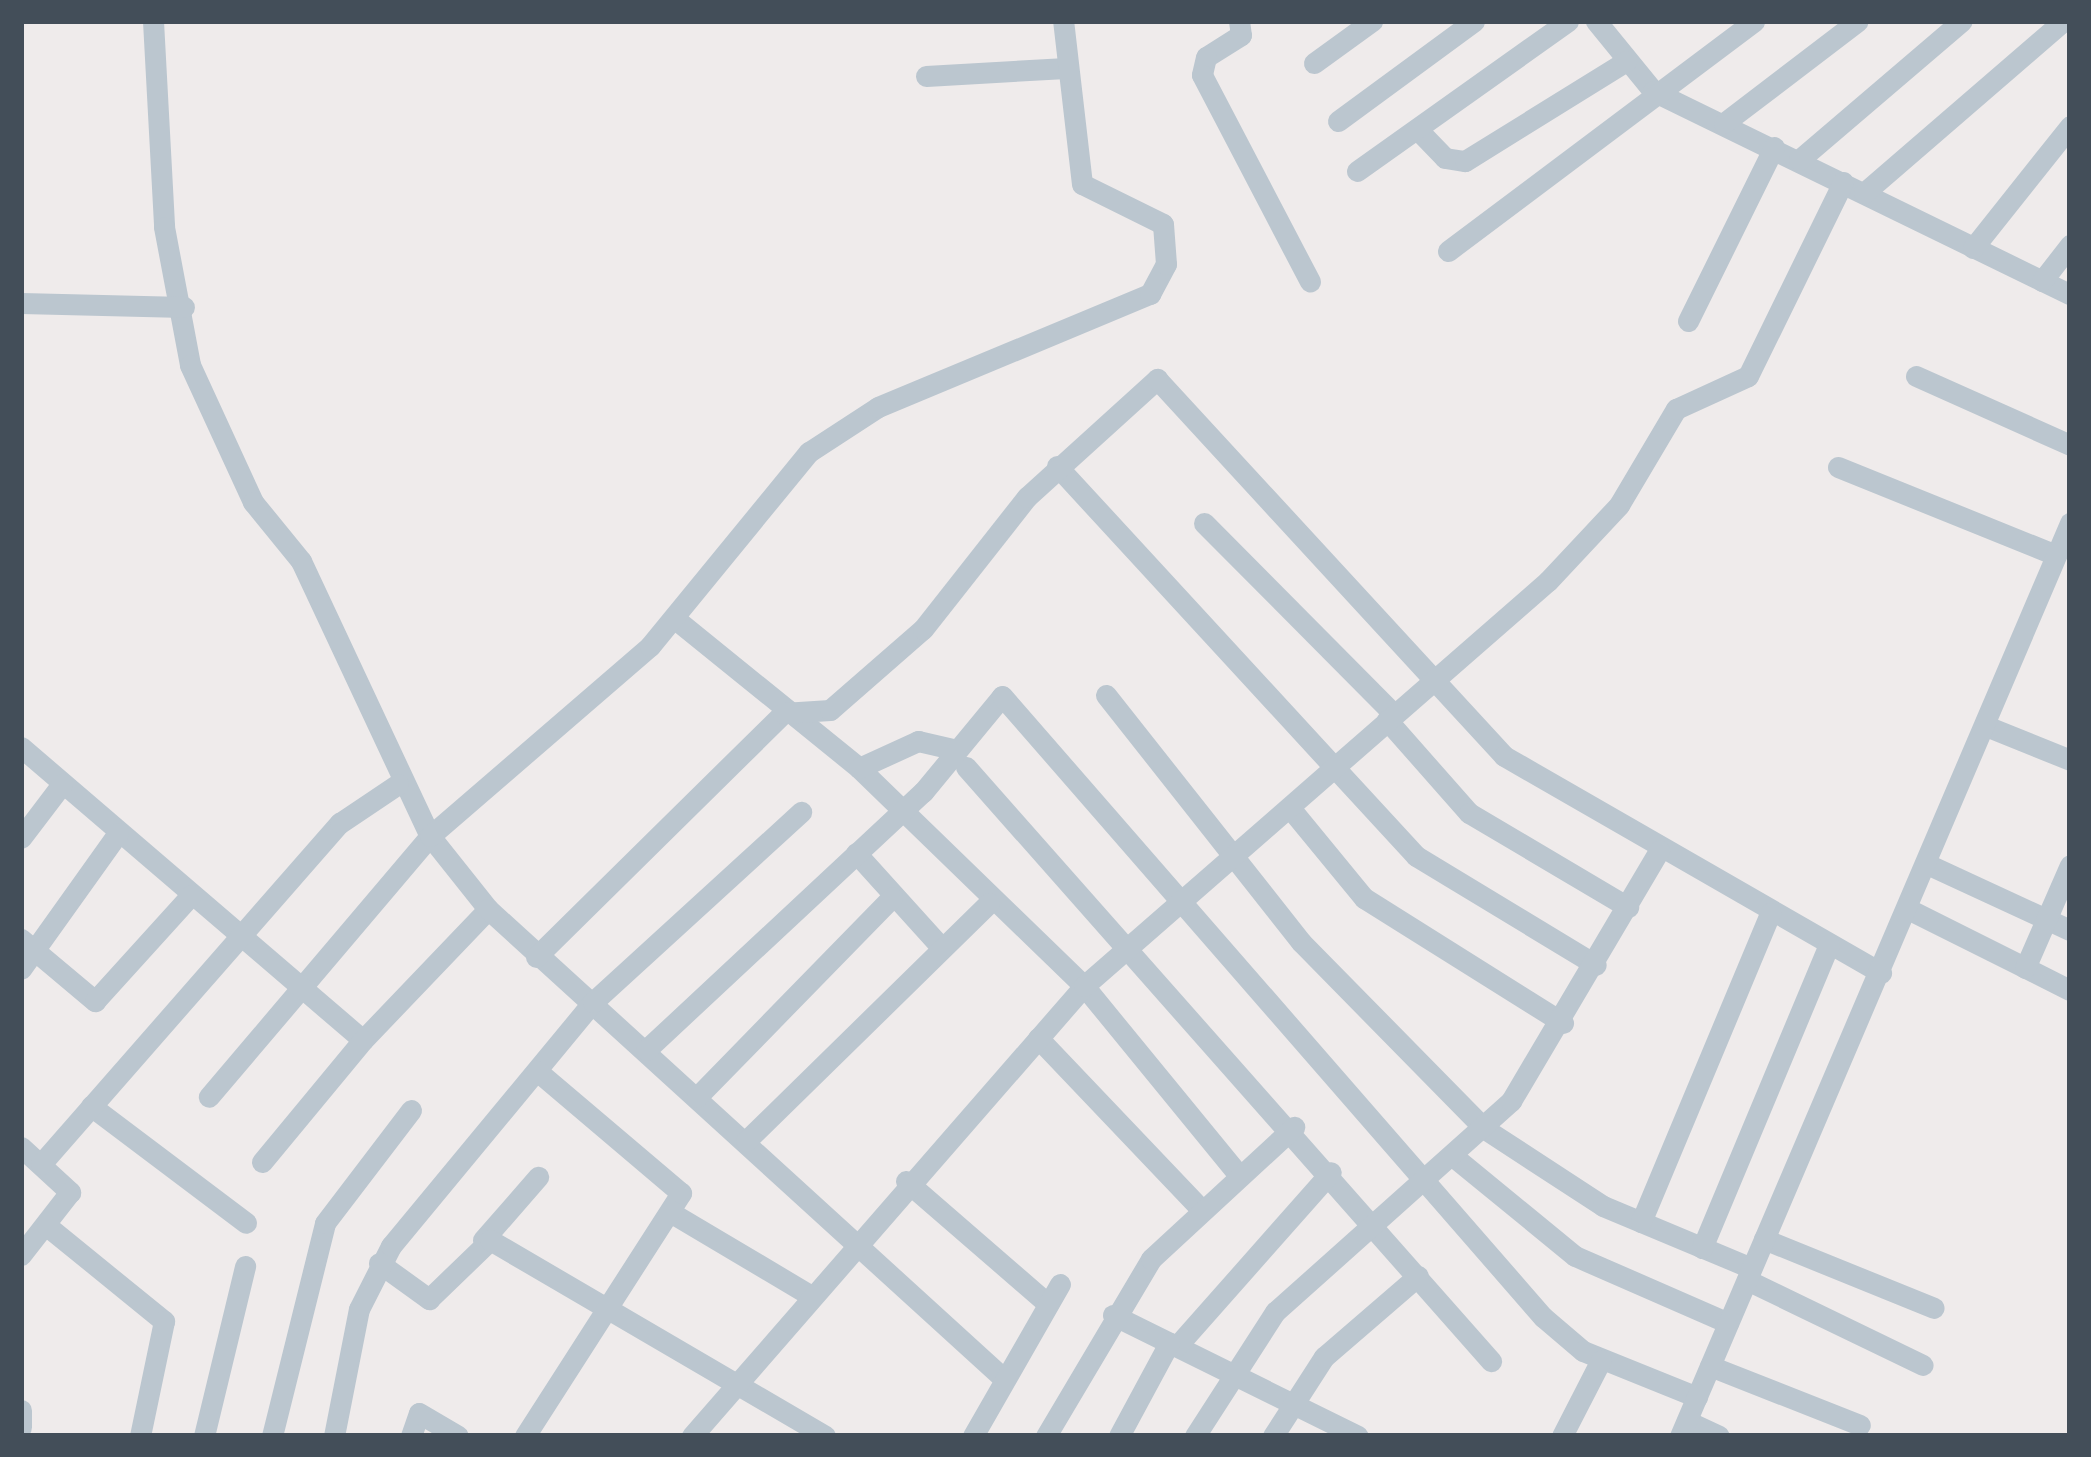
<!DOCTYPE html>
<html>
<head>
<meta charset="utf-8">
<style>
  body { margin:0 }
  #map { position:relative; width:2091px; height:1457px; overflow:hidden; background:#efebeb; font-family:"Fira Sans",sans-serif }
  div>[style] { position:absolute }
  [style*='--x'] { left:calc(var(--x)*1px); top:calc(var(--y)*1px); width:calc(var(--w)*1px); rotate:calc(var(--a)*1deg) }
  .street>* { height:21px; margin:-10.5px; padding:0 10.5px; transform-origin:10.5px; border-radius:10.5px; background:#bbc6cf }
  span { translate:-50% -50%; white-space:nowrap; text-align:center; line-height:1.15; -webkit-text-stroke:12px #fff; paint-order:stroke }
  .frame { position:absolute; inset:0; border:24px solid #434e59; pointer-events:none }
</style>
</head>
<body>
<div id="map">
  <div class="street">
    <div style="--x:153;--y:21;--w:206;--a:86.9"></div>
    <div style="--x:164;--y:227;--w:140;--a:79.3"></div>
    <div style="--x:190;--y:365;--w:151;--a:65.3"></div>
    <div style="--x:253;--y:502;--w:76;--a:50.9"></div>
    <div style="--x:301;--y:561;--w:304;--a:64.9"></div>
    <div style="--x:430;--y:836;--w:342;--a:130.3"></div>
    <div style="--x:1239;--y:21;--w:14;--a:82"></div>
    <div style="--x:1241;--y:35;--w:41;--a:147.8"></div>
    <div style="--x:1206;--y:57;--w:18;--a:103"></div>
    <div style="--x:1202;--y:75;--w:233;--a:62.4"></div>
    <div style="--x:1596;--y:21;--w:90;--a:50.8"></div>
    <div style="--x:1653;--y:91;--w:464;--a:26"></div>
    <div style="--x:1314;--y:63;--w:72;--a:-35.9"></div>
    <div style="--x:926;--y:76;--w:140;--a:-3.3"></div>
    <div style="--x:1338;--y:121;--w:169;--a:-36.3"></div>
    <div style="--x:1724;--y:123;--w:168;--a:-37.3"></div>
    <div style="--x:1417;--y:129;--w:40;--a:46"></div>
    <div style="--x:1445;--y:158;--w:20;--a:9"></div>
    <div style="--x:1465;--y:161;--w:190;--a:-31.8"></div>
    <div style="--x:1799;--y:160;--w:214;--a:-40.5"></div>
    <div style="--x:1357;--y:171;--w:259;--a:-35.4"></div>
    <div style="--x:1864;--y:193;--w:263;--a:-40.8"></div>
    <div style="--x:1973;--y:248;--w:156;--a:-51.5"></div>
    <div style="--x:1448;--y:251;--w:383;--a:-36.9"></div>
    <div style="--x:2042;--y:281;--w:46;--a:-52.1"></div>
    <div style="--x:21;--y:303;--w:163;--a:1.4"></div>
    <div style="--x:1688;--y:321;--w:194;--a:-63.7"></div>
    <div style="--x:1916;--y:376;--w:169;--a:24.1"></div>
    <div style="--x:1057;--y:466;--w:530;--a:47.37"></div>
    <div style="--x:1416;--y:856;--w:210;--a:31.2"></div>
    <div style="--x:1838;--y:467;--w:235;--a:22"></div>
    <div style="--x:1204;--y:523;--w:269;--a:45.2"></div>
    <div style="--x:674;--y:618;--w:238;--a:39"></div>
    <div style="--x:859;--y:768;--w:313;--a:44.1"></div>
    <div style="--x:1084;--y:986;--w:242;--a:50.7"></div>
    <div style="--x:1106;--y:695;--w:315;--a:51.7"></div>
    <div style="--x:1301;--y:942;--w:262;--a:45.5"></div>
    <div style="--x:1485;--y:1129;--w:141;--a:33.1"></div>
    <div style="--x:1603;--y:1206;--w:160;--a:22.7"></div>
    <div style="--x:1387;--y:720;--w:124;--a:48.6"></div>
    <div style="--x:1469;--y:813;--w:185;--a:30.6"></div>
    <div style="--x:1986;--y:726;--w:91;--a:22"></div>
    <div style="--x:21;--y:747;--w:450;--a:40.6"></div>
    <div style="--x:363;--y:1040;--w:181;--a:-46.3"></div>
    <div style="--x:488;--y:909;--w:93;--a:-128.5"></div>
    <div style="--x:430;--y:836;--w:291;--a:-40.8"></div>
    <div style="--x:650;--y:646;--w:251;--a:-50.7"></div>
    <div style="--x:809;--y:452;--w:82;--a:-33.1"></div>
    <div style="--x:878;--y:407;--w:295;--a:-22.6"></div>
    <div style="--x:1150;--y:294;--w:34;--a:-62"></div>
    <div style="--x:1166;--y:264;--w:40;--a:-94.3"></div>
    <div style="--x:1163;--y:224;--w:90;--a:-153.7"></div>
    <div style="--x:1082;--y:184;--w:164;--a:-96.6"></div>
    <div style="--x:966;--y:767;--w:793;--a:48.53"></div>
    <div style="--x:859;--y:768;--w:65;--a:-24.6"></div>
    <div style="--x:918;--y:741;--w:40;--a:13"></div>
    <div style="--x:1290;--y:808;--w:117;--a:50.6"></div>
    <div style="--x:1364;--y:898;--w:235;--a:32.1"></div>
    <div style="--x:21;--y:838;--w:68;--a:-52.8"></div>
    <div style="--x:856;--y:853;--w:124;--a:47.9"></div>
    <div style="--x:1927;--y:864;--w:157;--a:24.8"></div>
    <div style="--x:488;--y:909;--w:697;--a:42.32"></div>
    <div style="--x:1908;--y:909;--w:181;--a:26.6"></div>
    <div style="--x:21;--y:939;--w:97;--a:40"></div>
    <div style="--x:95;--y:1001;--w:143;--a:-47.8"></div>
    <div style="--x:536;--y:957;--w:347;--a:-44.6"></div>
    <div style="--x:783;--y:713;--w:47;--a:-3.7"></div>
    <div style="--x:830;--y:710;--w:123;--a:-41.1"></div>
    <div style="--x:923;--y:629;--w:168;--a:-51.8"></div>
    <div style="--x:1027;--y:497;--w:176;--a:-42.2"></div>
    <div style="--x:1157;--y:379;--w:512;--a:47.37"></div>
    <div style="--x:1504;--y:756;--w:435;--a:29.9"></div>
    <div style="--x:2025;--y:968;--w:112;--a:-66.4"></div>
    <div style="--x:21;--y:969;--w:167;--a:-54.5"></div>
    <div style="--x:1038;--y:1038;--w:233;--a:46.4"></div>
    <div style="--x:646;--y:1050;--w:379;--a:-43"></div>
    <div style="--x:923;--y:792;--w:124;--a:-50.5"></div>
    <div style="--x:1002;--y:696;--w:824;--a:48.94"></div>
    <div style="--x:1543;--y:1317;--w:52;--a:40.4"></div>
    <div style="--x:1583;--y:1351;--w:123;--a:22"></div>
    <div style="--x:697;--y:1097;--w:279;--a:-45.7"></div>
    <div style="--x:91;--y:1106;--w:194;--a:37"></div>
    <div style="--x:746;--y:1141;--w:340;--a:-44.4"></div>
    <div style="--x:21;--y:1147;--w:67;--a:42.6"></div>
    <div style="--x:70;--y:1192;--w:80;--a:127.9"></div>
    <div style="--x:1454;--y:1157;--w:156;--a:39.3"></div>
    <div style="--x:1575;--y:1256;--w:167;--a:23.6"></div>
    <div style="--x:262;--y:1162;--w:158;--a:-50.4"></div>
    <div style="--x:41;--y:1164;--w:454;--a:-48.8"></div>
    <div style="--x:340;--y:823;--w:70;--a:-33.9"></div>
    <div style="--x:906;--y:1181;--w:188;--a:40.9"></div>
    <div style="--x:670;--y:1212;--w:161;--a:30.7"></div>
    <div style="--x:1641;--y:1222;--w:335;--a:-67.3"></div>
    <div style="--x:47;--y:1226;--w:151;--a:39.1"></div>
    <div style="--x:164;--y:1321;--w:117;--a:101.8"></div>
    <div style="--x:1764;--y:1239;--w:183;--a:22.1"></div>
    <div style="--x:483;--y:1240;--w:84;--a:-48.9"></div>
    <div style="--x:1702;--y:1248;--w:329;--a:-67.3"></div>
    <div style="--x:379;--y:1263;--w:62;--a:35.8"></div>
    <div style="--x:429;--y:1299;--w:85;--a:-44"></div>
    <div style="--x:490;--y:1240;--w:388;--a:30.3"></div>
    <div style="--x:1747;--y:1280;--w:195;--a:25.8"></div>
    <div style="--x:1113;--y:1315;--w:273;--a:26.3"></div>
    <div style="--x:1177;--y:1346;--w:232;--a:-48.5"></div>
    <div style="--x:1710;--y:1366;--w:161;--a:21.5"></div>
    <div style="--x:21;--y:1410;--w:17;--a:90"></div>
    <div style="--x:1687;--y:1421;--w:35;--a:25"></div>
    <div style="--x:204;--y:1436;--w:175;--a:-76.4"></div>
    <div style="--x:272;--y:1436;--w:219;--a:-76"></div>
    <div style="--x:325;--y:1223;--w:142;--a:-52.7"></div>
    <div style="--x:334;--y:1436;--w:129;--a:-78.9"></div>
    <div style="--x:359;--y:1309;--w:71;--a:-63.1"></div>
    <div style="--x:391;--y:1246;--w:317;--a:-50.4"></div>
    <div style="--x:593;--y:1002;--w:282;--a:-42.4"></div>
    <div style="--x:411;--y:1436;--w:24;--a:-71"></div>
    <div style="--x:419;--y:1413;--w:45;--a:30.5"></div>
    <div style="--x:525;--y:1436;--w:289;--a:-57.3"></div>
    <div style="--x:681;--y:1193;--w:189;--a:-139.7"></div>
    <div style="--x:692;--y:1436;--w:597;--a:-48.94"></div>
    <div style="--x:1084;--y:986;--w:616;--a:-41.12"></div>
    <div style="--x:1548;--y:581;--w:104;--a:-46.9"></div>
    <div style="--x:1619;--y:505;--w:112;--a:-59.3"></div>
    <div style="--x:1676;--y:409;--w:79;--a:-24.6"></div>
    <div style="--x:1748;--y:376;--w:216;--a:-63.9"></div>
    <div style="--x:973;--y:1436;--w:175;--a:-60.2"></div>
    <div style="--x:1046;--y:1436;--w:206;--a:-59.3"></div>
    <div style="--x:1151;--y:1259;--w:195;--a:-42.7"></div>
    <div style="--x:1119;--y:1436;--w:106;--a:-61.7"></div>
    <div style="--x:1195;--y:1436;--w:148;--a:-57.2"></div>
    <div style="--x:1275;--y:1312;--w:317;--a:-41.8"></div>
    <div style="--x:1511;--y:1101;--w:291;--a:-59.4"></div>
    <div style="--x:1273;--y:1436;--w:94;--a:-57.2"></div>
    <div style="--x:1324;--y:1357;--w:124;--a:-40.8"></div>
    <div style="--x:1562;--y:1436;--w:85;--a:-62.8"></div>
    <div style="--x:1680;--y:1436;--w:993;--a:-66.87"></div>
  </div>
  <div class="frame"></div>
</div>
</body>
</html>
